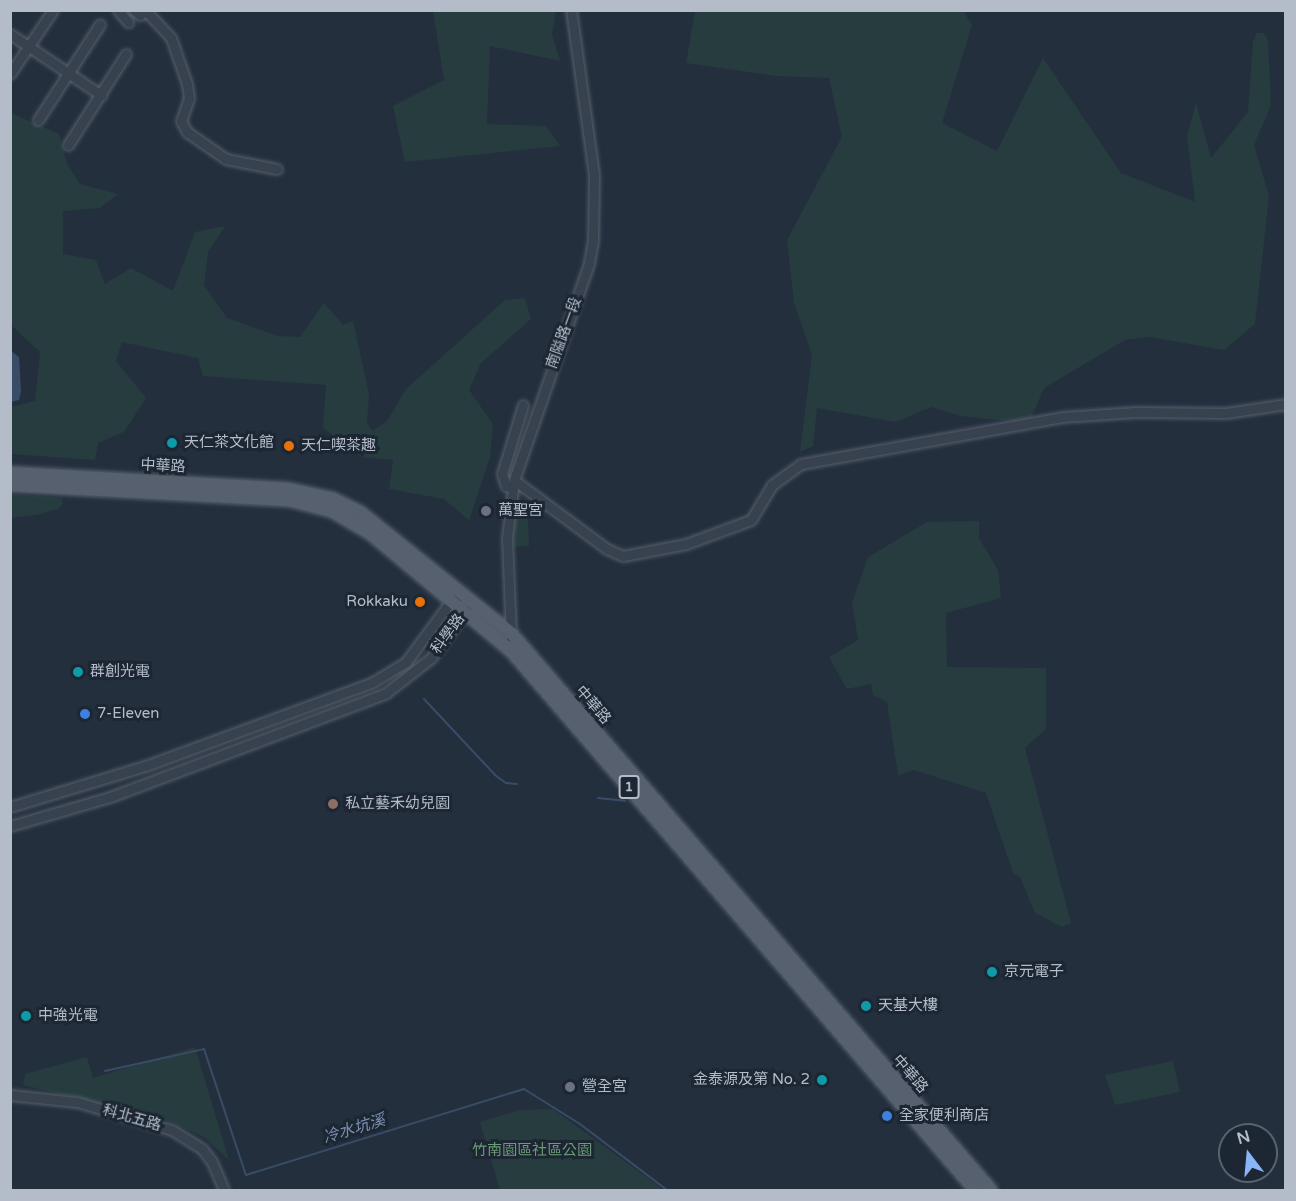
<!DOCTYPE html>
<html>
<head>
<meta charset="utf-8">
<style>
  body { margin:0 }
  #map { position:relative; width:1296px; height:1201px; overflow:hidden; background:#242f3e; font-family:"Varela Round","Noto Sans TC",sans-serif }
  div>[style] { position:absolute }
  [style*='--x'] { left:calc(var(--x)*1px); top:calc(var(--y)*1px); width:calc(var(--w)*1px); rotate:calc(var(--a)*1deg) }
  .green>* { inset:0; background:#263c3f }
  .water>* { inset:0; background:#394c67 }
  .stream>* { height:2px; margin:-1px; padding:0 1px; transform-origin:1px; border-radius:1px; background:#394c67 }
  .roads { filter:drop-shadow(0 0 2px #565f6c) drop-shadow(0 0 2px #565f6c) }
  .minor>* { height:9px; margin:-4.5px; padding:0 4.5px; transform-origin:4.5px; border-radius:4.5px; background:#38414e }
  .major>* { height:12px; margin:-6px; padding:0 6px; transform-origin:6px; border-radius:6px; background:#56606e }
  .dots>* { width:16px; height:16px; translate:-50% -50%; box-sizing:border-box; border:3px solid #1d2633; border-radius:50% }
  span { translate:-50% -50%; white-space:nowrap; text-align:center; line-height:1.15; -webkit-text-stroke:6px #1d2633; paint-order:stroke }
  .shield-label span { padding:2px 4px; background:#1d2633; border:2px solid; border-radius:4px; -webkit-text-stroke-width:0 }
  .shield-label { font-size:14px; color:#b4bcc9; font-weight:700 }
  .street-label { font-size:15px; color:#b4bcc9 }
  .poi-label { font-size:15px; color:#b4bcc9 }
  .left { translate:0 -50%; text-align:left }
  .right { translate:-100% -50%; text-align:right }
  .park-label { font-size:15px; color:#6b9a76 }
  .water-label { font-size:16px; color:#7c92b1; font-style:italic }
  .frame { position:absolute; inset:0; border:12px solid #b4bcc9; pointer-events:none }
  .north { position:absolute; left:1218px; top:1123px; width:60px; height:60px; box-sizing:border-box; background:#1d2633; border:2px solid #59626f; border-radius:50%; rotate:344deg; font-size:16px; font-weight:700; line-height:24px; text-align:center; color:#b4bcc9 }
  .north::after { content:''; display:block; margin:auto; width:21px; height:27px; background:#8ab4f8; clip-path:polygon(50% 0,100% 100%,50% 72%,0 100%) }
</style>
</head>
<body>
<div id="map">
  <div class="green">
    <div style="clip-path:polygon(433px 11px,556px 11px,552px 35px,560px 61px,490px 46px,487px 124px,546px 126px,560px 146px,405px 162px,393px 106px,444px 80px)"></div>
    <div style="clip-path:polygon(695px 11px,963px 11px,972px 25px,942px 123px,997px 151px,1043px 58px,1121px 173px,1195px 202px,1187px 136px,1196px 103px,1211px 158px,1248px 112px,1253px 41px,1257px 33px,1264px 33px,1268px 41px,1271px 105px,1254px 145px,1269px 196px,1255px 324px,1224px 350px,1149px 337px,1125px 340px,1044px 388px,1029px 423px,960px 416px,931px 407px,896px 422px,817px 408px,813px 446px,800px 452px,812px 355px,794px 303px,787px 240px,842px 137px,829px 78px,776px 76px,686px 63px)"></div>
    <div style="clip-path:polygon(11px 113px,59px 134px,67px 164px,80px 184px,118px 194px,100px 208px,63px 211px,63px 254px,96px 260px,105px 284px,131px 268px,173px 291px,195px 232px,225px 226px,208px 252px,204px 285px,227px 318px,278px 336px,300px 337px,324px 303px,343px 325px,353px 321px,369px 394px,367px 423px,373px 431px,387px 421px,406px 389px,505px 300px,525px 298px,531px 319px,481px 363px,469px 390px,493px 424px,490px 457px,469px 520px,444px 499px,389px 489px,393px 460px,361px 457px,323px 428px,326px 385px,203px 376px,198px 358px,122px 342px,116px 361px,146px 398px,124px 432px,98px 443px,95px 460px,11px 454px,11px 407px,35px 401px,40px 352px,11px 325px)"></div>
    <div style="clip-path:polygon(11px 494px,61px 498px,63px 503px,58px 509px,37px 515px,11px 518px)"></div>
    <div style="clip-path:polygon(528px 517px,529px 546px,514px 547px,512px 518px)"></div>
    <div style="clip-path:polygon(979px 521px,979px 538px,998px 570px,1001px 598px,946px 613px,947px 667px,1046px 668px,1046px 729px,1025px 748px,1071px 923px,1062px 927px,1035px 913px,1020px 877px,1013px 873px,986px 793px,914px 770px,898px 775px,887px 702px,873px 695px,871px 684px,847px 689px,829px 657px,858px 640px,852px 603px,868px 557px,927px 522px)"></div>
    <div style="clip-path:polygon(195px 1047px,229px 1160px,204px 1137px,166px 1120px,23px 1085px,25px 1074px,87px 1057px,93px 1078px)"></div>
    <div style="clip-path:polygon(1173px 1061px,1180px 1092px,1115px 1105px,1105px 1075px)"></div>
    <div style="clip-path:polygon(553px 1109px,656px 1184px,663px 1190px,500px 1190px,480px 1122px,519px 1110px)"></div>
  </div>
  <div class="water">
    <div style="clip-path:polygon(11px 351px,19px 357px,21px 391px,19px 400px,11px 402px)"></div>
  </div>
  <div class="stream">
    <div style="--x:424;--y:699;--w:104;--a:46.9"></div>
    <div style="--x:495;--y:775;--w:14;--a:36"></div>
    <div style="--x:506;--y:783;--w:11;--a:5"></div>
    <div style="--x:598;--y:798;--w:27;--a:6"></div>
    <div style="--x:105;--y:1071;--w:101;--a:-12.5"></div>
    <div style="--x:204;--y:1049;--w:133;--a:71.6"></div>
    <div style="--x:246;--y:1175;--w:291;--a:-17.2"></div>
    <div style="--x:524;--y:1089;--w:66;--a:32"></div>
    <div style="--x:580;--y:1124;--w:109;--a:37.2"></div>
  </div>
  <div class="roads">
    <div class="minor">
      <div style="--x:118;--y:10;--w:16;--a:50"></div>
      <div style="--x:134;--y:10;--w:8;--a:40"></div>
      <div style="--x:140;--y:15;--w:7;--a:-45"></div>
      <div style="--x:145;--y:10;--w:38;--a:47"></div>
      <div style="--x:171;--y:38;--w:49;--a:70.8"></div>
      <div style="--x:187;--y:84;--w:14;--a:82"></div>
      <div style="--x:189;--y:98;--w:24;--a:109"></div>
      <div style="--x:181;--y:121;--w:13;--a:61"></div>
      <div style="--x:187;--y:132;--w:47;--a:34.7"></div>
      <div style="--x:226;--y:159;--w:52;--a:11.1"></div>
      <div style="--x:10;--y:34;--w:110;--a:33.8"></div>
      <div style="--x:10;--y:74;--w:77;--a:-56.1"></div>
      <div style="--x:38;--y:120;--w:114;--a:-57.1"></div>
      <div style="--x:68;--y:145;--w:108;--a:-57.5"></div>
      <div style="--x:514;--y:480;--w:116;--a:36.6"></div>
      <div style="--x:607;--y:549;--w:17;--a:24"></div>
      <div style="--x:623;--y:556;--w:64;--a:-10.8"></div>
      <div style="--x:686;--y:544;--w:69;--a:-20.3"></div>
      <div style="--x:751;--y:520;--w:41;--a:-59"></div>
      <div style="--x:772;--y:485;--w:36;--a:-36"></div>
      <div style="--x:801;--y:464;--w:265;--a:-10.2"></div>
      <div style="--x:1062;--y:417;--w:74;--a:-3.9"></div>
      <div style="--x:1136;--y:412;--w:90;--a:0.6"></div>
      <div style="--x:1226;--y:413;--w:61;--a:-8.5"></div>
      <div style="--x:512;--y:487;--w:6;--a:-171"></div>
      <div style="--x:506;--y:486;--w:13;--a:-108"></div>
      <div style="--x:502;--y:474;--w:72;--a:-73.1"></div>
      <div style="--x:511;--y:637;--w:99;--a:-92.3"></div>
      <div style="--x:507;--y:538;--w:58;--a:-83.1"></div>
      <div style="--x:514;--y:480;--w:230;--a:-70.9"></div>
      <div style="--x:589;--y:263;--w:23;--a:-80"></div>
      <div style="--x:593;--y:240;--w:65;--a:-89.1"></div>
      <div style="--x:594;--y:175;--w:167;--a:-97.9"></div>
      <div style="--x:10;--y:807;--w:144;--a:-16.9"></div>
      <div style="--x:148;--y:765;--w:240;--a:-20.2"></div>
      <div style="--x:373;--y:682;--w:39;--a:-31"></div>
      <div style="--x:406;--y:662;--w:76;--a:-53.6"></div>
      <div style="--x:451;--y:601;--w:6;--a:-18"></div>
      <div style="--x:10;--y:826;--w:104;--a:-16.2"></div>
      <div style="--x:110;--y:797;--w:295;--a:-20.6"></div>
      <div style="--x:386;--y:693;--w:57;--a:-37.9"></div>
      <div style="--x:431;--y:658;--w:59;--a:-53.9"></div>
      <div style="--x:10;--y:1095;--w:67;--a:6"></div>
      <div style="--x:77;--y:1102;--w:99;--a:16.4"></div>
      <div style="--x:172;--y:1130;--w:36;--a:32"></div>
      <div style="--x:202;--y:1149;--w:16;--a:52"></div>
      <div style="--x:212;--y:1162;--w:30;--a:67"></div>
    </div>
    <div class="major">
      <div style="--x:10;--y:473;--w:278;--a:3.3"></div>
      <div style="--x:288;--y:489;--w:46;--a:12.5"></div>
      <div style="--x:333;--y:499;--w:30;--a:26"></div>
      <div style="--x:360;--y:512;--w:193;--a:38.7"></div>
      <div style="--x:511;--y:633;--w:735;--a:49.25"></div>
      <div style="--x:10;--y:485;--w:279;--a:3.1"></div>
      <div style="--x:289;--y:500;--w:44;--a:14.3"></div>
      <div style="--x:332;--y:511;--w:45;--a:30.5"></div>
      <div style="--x:371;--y:534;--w:184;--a:39.9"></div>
      <div style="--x:512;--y:652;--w:710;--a:49.28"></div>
    </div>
  </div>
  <div class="dots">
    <div style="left:172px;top:443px;background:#0f9aa8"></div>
    <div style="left:289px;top:446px;background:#e8710a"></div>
    <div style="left:486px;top:511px;background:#6b7280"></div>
    <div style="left:420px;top:602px;background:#e8710a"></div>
    <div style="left:78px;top:672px;background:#0f9aa8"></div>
    <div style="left:85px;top:714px;background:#3f7fe0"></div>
    <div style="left:333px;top:804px;background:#8d6e63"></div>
    <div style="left:992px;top:972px;background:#0f9aa8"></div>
    <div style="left:866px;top:1006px;background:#0f9aa8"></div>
    <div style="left:26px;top:1016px;background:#0f9aa8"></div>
    <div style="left:822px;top:1080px;background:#0f9aa8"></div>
    <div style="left:570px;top:1087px;background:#6b7280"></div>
    <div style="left:887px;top:1116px;background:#3f7fe0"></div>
  </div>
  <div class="shield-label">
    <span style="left:629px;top:787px">1</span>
  </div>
  <div class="street-label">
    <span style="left:564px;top:333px;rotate:-70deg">南隘路一段</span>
    <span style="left:163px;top:466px;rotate:3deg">中華路</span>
    <span style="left:448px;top:634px;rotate:-54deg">科學路</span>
    <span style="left:593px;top:705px;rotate:49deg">中華路</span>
    <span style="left:910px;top:1074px;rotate:49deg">中華路</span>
    <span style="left:132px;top:1118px;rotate:16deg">科北五路</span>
  </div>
  <div class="poi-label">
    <span class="left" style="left:184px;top:443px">天仁茶文化館</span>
    <span class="left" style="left:301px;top:446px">天仁喫茶趣</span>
    <span class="left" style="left:498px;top:511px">萬聖宮</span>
    <span class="right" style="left:408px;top:602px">Rokkaku</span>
    <span class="left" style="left:90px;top:672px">群創光電</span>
    <span class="left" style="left:97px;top:714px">7-Eleven</span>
    <span class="left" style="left:345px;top:804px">私立藝禾幼兒園</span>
    <span class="left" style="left:1004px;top:972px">京元電子</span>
    <span class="left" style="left:878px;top:1006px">天基大樓</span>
    <span class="left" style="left:38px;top:1016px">中強光電</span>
    <span class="right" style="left:810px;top:1080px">金泰源及第 No. 2</span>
    <span class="left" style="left:582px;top:1087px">營全宮</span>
    <span class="left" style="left:899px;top:1116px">全家便利商店</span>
  </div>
  <div class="park-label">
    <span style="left:532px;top:1151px">竹南園區社區公園</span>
  </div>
  <div class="water-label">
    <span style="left:354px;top:1129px;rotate:-17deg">冷水坑溪</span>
  </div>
  <div class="frame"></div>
  <div class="north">N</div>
</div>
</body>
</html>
